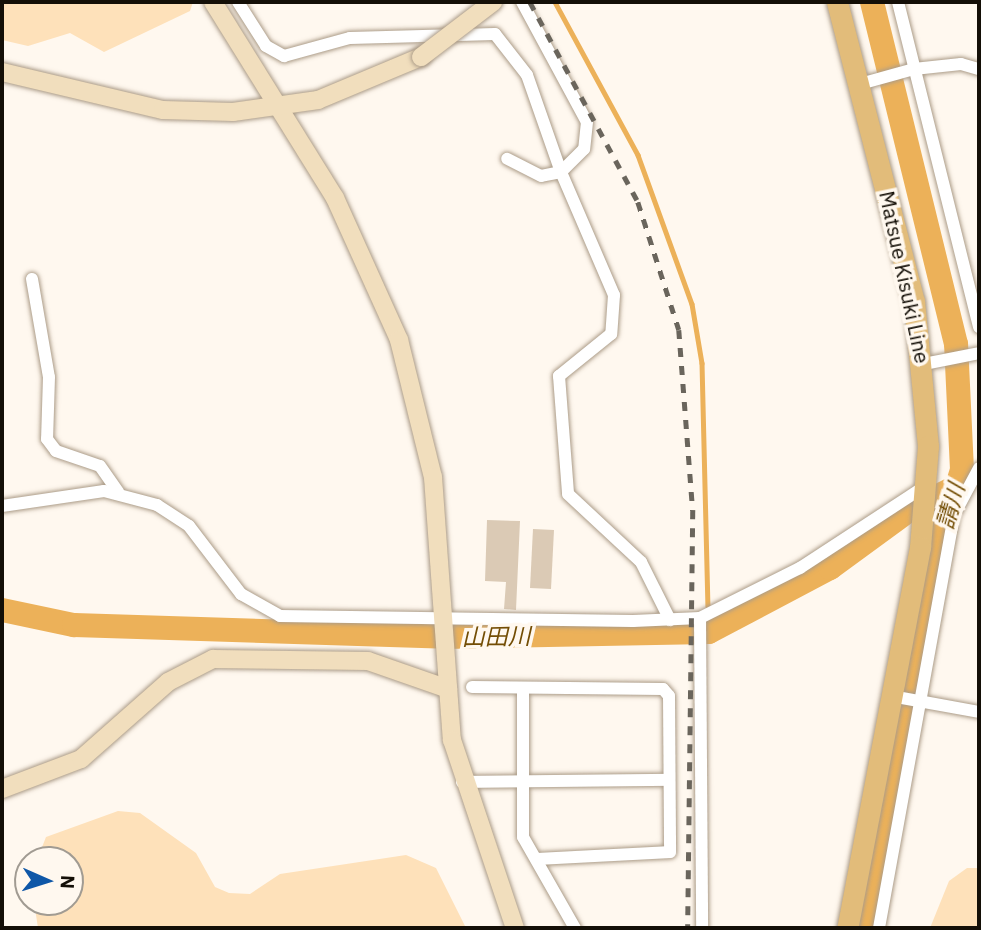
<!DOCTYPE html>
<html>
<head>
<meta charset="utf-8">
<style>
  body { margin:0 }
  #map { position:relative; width:981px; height:930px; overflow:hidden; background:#fff8ef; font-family:"IBM Plex Sans","Noto Sans JP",sans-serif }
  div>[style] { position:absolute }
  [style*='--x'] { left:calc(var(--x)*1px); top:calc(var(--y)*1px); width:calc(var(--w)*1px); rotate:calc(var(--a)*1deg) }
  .green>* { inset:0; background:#fee1ba }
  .stream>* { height:4.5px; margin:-2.25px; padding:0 2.25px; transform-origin:2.25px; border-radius:2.25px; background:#ecb159 }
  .river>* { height:24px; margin:-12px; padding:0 12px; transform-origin:12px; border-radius:12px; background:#ecb159 }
  .building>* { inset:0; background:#dbcab5 }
  .roads { filter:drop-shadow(0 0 2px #ac9c88) drop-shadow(0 0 2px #ac9c88) }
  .street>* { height:12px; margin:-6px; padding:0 6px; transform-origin:6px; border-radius:6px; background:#fff }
  .secondary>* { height:18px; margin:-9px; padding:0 9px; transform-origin:9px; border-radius:9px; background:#f1debd }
  .primary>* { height:21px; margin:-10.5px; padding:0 10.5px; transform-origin:10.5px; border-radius:10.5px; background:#e2bc7a }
  .rail>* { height:4.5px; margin-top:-2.25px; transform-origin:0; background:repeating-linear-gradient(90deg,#6a655c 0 9px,transparent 0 18px) }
  .bridges { filter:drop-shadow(0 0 2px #ac9c88) drop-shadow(0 0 2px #ac9c88) }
  .secondary-bridge>* { height:18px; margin:-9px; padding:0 9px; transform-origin:9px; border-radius:9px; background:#f1debd }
  span { translate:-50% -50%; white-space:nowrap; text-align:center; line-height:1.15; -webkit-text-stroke:7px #fff8ef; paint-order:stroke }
  .street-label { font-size:21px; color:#140f07 }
  .water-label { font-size:23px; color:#734d04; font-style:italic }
  .frame { position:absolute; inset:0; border:4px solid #140f07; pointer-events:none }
  .north { position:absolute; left:14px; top:846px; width:70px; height:70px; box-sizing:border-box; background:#fff8ef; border:2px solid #a19b92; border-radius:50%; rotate:93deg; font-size:19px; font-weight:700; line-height:28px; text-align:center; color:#140f07 }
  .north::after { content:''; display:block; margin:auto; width:24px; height:32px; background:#0f57a7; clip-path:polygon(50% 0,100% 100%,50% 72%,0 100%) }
</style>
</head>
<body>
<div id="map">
  <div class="green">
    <div style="clip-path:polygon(2px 2px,193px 2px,190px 11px,104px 52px,70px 33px,28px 46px,2px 40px)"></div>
    <div style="clip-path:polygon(118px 811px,140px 813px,196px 853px,215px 887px,229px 893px,250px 894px,280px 874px,406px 855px,436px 868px,466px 928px,38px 928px,34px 902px,70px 902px,70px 860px,37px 860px,46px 837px)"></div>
    <div style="clip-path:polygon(967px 868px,979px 868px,979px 928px,930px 928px,949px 881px)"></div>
  </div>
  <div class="stream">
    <div style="--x:555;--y:2;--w:174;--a:61.5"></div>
    <div style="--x:638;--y:155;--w:158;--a:70.1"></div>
    <div style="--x:692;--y:304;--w:60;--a:80.4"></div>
    <div style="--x:702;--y:363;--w:243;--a:88.6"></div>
    <div style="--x:709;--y:625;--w:7;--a:90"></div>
  </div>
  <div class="river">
    <div style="--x:2;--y:610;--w:74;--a:11.8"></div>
    <div style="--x:74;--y:625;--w:372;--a:1.8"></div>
    <div style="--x:446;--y:637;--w:263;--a:-1.1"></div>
    <div style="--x:709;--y:632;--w:137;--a:-27.9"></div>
    <div style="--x:830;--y:568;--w:97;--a:-36.2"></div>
    <div style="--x:908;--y:511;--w:49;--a:-26.6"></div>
    <div style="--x:861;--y:928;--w:399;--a:-78.4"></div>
    <div style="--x:941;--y:537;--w:70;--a:-72.6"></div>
    <div style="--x:962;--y:470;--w:126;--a:-92.7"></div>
    <div style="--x:956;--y:344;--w:352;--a:-103.8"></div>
  </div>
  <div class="building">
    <div style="clip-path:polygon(487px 520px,520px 521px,516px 610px,504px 609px,506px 582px,485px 581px)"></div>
    <div style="clip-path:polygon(533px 529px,554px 530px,551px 589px,530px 588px)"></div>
  </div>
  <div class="roads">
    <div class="street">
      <div style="--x:238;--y:2;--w:52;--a:57.5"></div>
      <div style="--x:266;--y:46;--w:21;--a:29"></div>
      <div style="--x:284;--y:56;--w:68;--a:-15.3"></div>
      <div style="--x:350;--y:38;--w:145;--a:-1.6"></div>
      <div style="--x:495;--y:34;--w:52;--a:52"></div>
      <div style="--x:527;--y:75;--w:103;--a:70.7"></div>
      <div style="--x:561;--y:172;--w:20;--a:169"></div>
      <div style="--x:541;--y:176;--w:38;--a:-153"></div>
      <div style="--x:522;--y:2;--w:136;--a:61.6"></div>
      <div style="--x:587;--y:122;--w:27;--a:96"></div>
      <div style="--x:584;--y:149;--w:33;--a:135"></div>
      <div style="--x:561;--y:172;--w:134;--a:66.7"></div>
      <div style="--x:614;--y:295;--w:39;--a:94"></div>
      <div style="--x:611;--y:334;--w:67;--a:141.1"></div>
      <div style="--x:559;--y:376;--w:118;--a:85.6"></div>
      <div style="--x:568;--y:494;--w:100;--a:43"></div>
      <div style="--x:641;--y:562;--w:65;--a:63.4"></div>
      <div style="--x:898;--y:2;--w:335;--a:76"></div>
      <div style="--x:860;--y:84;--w:56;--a:-15.5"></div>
      <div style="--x:914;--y:69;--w:47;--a:-6.1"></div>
      <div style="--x:961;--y:64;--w:19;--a:16"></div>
      <div style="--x:32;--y:279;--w:99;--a:80.2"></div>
      <div style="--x:49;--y:377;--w:62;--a:91.8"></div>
      <div style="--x:47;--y:439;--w:15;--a:53"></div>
      <div style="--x:56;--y:451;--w:46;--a:18.8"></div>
      <div style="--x:100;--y:466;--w:32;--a:55"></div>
      <div style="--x:924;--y:364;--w:56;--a:-11.3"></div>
      <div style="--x:2;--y:506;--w:103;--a:-8.4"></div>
      <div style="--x:104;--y:491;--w:55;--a:14.8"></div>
      <div style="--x:157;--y:505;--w:38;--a:33"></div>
      <div style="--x:189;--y:526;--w:86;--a:52.6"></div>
      <div style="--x:241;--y:594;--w:45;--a:29.4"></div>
      <div style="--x:280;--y:616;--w:353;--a:0.8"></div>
      <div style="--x:633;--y:621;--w:67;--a:-2.6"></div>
      <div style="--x:700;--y:618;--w:112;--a:-26.6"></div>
      <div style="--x:800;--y:568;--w:152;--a:-33.2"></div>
      <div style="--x:700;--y:618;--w:310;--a:89.6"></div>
      <div style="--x:472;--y:687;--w:191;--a:0.6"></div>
      <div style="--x:663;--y:689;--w:9;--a:49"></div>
      <div style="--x:669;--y:696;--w:156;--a:89.6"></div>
      <div style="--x:670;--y:852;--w:132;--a:177"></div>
      <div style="--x:523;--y:689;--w:148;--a:90"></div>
      <div style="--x:523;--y:837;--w:105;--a:60.3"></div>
      <div style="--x:891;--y:696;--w:89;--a:10.3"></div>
      <div style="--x:462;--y:782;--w:207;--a:-0.6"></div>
      <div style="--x:879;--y:928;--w:420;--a:-79.7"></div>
      <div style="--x:954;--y:515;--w:53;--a:-62"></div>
    </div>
    <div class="secondary">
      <div style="--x:213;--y:2;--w:231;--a:58.1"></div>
      <div style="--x:335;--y:198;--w:156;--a:65.7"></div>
      <div style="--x:399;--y:340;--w:141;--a:76.1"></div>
      <div style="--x:433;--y:477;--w:264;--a:85.9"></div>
      <div style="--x:452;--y:740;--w:198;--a:71.5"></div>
      <div style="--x:2;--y:72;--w:165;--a:13.3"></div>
      <div style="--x:163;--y:110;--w:70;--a:1.6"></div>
      <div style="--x:233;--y:112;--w:86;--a:-8"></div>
      <div style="--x:318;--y:100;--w:112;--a:-22.7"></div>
      <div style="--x:2;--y:789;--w:85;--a:-20.8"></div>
      <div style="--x:81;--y:759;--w:116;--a:-41.5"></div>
      <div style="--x:168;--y:682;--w:51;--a:-27.1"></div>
      <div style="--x:213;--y:659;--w:155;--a:0.7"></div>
      <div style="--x:368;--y:661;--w:85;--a:19.3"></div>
    </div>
    <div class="primary">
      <div style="--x:837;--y:2;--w:309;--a:75.6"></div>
      <div style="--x:914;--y:301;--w:146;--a:84.5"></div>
      <div style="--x:928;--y:446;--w:101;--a:94.5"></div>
      <div style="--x:920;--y:547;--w:388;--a:100.8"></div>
    </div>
  </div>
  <div class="rail">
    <div style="--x:530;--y:2;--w:227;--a:61.6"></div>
    <div style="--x:638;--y:202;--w:134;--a:72.2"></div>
    <div style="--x:679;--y:330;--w:181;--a:85.6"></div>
    <div style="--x:693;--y:510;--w:418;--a:90.7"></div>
  </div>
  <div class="bridges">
    <div class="secondary-bridge">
      <div style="--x:421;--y:57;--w:91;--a:-37.4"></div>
    </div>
  </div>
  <div class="street-label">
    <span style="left:905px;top:277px;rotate:78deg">Matsue Kisuki Line</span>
  </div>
  <div class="water-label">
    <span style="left:950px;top:506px;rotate:-74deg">請川</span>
    <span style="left:496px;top:636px;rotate:-1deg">山田川</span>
  </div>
  <div class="frame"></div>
  <div class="north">N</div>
</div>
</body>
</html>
